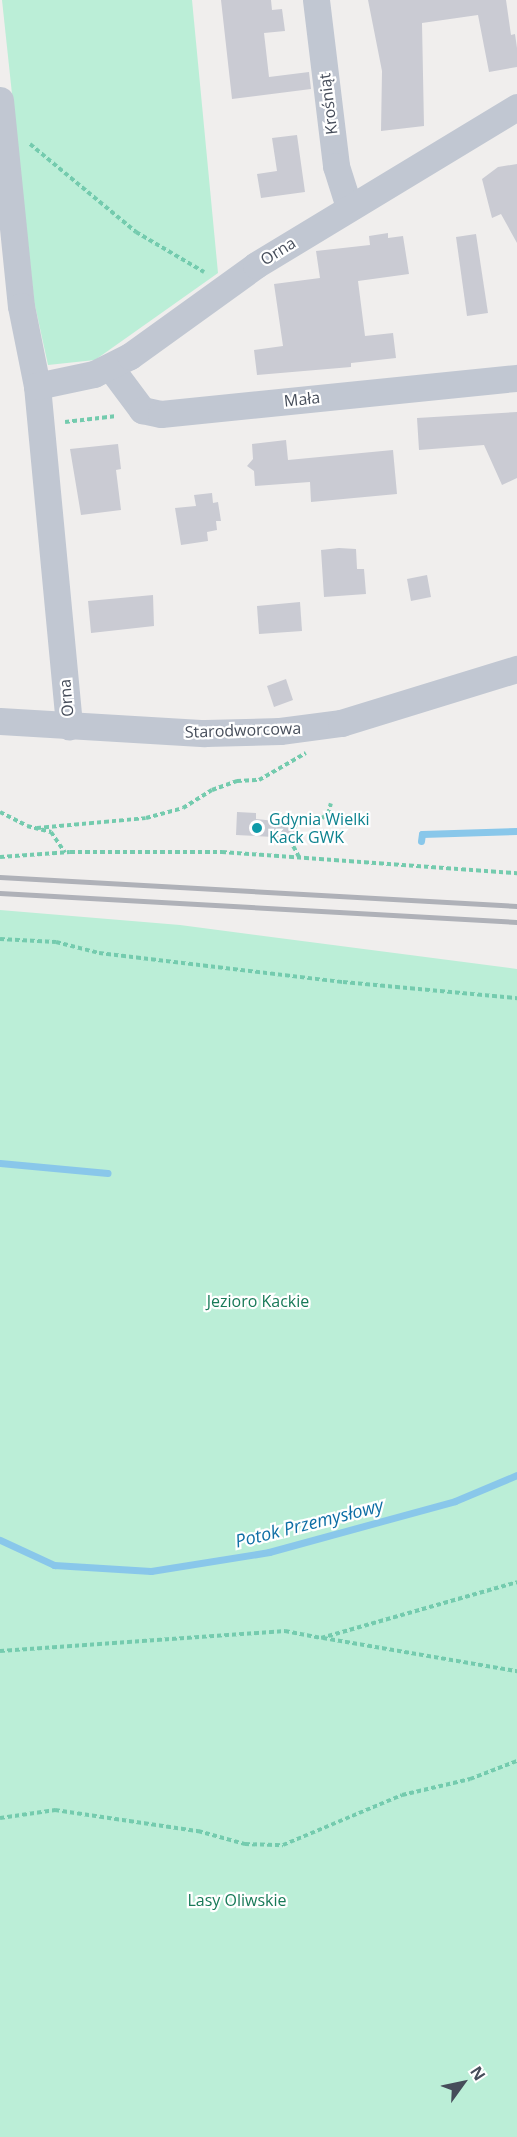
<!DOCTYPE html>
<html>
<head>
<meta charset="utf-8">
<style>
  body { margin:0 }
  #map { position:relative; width:517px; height:2137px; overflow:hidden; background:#f0eeed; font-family:"Open Sans",sans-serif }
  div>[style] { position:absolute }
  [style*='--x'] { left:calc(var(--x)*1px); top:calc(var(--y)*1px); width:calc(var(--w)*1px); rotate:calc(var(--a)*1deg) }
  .green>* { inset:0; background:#bbeed7 }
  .stream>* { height:7px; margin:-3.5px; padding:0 3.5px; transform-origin:3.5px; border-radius:3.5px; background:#89c7ea }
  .building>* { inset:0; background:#cacbd3 }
  .path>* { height:4px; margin-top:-2px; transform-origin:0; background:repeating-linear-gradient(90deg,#74cbae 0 4.5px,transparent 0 7.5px) }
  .minor>* { height:27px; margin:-13.5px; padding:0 13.5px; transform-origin:13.5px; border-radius:13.5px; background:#c1c7d2 }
  .rail>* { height:4.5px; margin:-2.25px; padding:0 2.25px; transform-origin:2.25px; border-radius:2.25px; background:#afb1b8 }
  .dots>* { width:16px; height:16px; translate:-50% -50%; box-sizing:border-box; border:3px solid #fff; border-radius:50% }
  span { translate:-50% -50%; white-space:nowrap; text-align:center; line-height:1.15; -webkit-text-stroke:4.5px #fff; paint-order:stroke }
  .street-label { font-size:16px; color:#464d5a }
  .culture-label { font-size:16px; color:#0d838f }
  .left { translate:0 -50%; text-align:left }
  .park-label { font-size:16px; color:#187a58 }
  .water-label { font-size:18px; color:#0e6ea5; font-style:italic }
  .north { position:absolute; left:433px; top:2053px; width:60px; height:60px; -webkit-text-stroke:4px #fff; paint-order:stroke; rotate:57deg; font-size:16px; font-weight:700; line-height:24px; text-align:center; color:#464d5a }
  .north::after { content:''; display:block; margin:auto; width:21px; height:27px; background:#464d5a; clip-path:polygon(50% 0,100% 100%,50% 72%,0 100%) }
</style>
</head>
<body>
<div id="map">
  <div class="green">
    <div style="clip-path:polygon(2px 0,192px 0,218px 273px,95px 360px,48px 365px,34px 301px)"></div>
    <div style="clip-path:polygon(0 910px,180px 925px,517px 969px,517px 2137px,0 2137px)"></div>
  </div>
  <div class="stream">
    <div style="--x:421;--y:841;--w:7;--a:-82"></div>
    <div style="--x:422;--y:834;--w:95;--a:-1.8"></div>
    <div style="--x:0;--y:1163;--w:108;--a:5.3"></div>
    <div style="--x:0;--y:1540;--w:60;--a:24.8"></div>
    <div style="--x:54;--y:1565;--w:97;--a:3.5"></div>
    <div style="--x:151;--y:1571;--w:120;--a:-9.1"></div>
    <div style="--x:269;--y:1552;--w:193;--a:-15.3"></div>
    <div style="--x:455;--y:1501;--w:67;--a:-22.8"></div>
  </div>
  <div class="building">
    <div style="clip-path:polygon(221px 0,271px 0,272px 10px,282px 9px,285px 31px,264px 33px,269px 77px,309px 72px,311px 89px,232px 99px)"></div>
    <div style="clip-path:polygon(368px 0,506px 0,511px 35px,515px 34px,517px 48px,517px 67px,489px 72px,478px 15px,422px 23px,424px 126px,381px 131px,382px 71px)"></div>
    <div style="clip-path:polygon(297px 135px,305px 192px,261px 198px,257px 174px,277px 171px,272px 138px)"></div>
    <div style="clip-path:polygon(517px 164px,517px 243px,501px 214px,492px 218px,482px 179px,498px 167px)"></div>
    <div style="clip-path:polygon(388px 233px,388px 238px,403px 236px,409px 274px,358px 281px,365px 336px,393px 333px,396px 358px,351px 363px,351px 367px,257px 375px,254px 350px,283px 346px,274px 284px,320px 278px,316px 251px,370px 245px,369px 236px)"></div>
    <div style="clip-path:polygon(476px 234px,488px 313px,467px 316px,456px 237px)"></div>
    <div style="clip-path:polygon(517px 412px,517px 478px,502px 485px,484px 445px,419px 450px,417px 418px)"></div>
    <div style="clip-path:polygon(286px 440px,288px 460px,393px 450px,397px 494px,311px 502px,310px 482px,255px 486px,254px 471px,247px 466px,253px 459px,252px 444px)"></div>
    <div style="clip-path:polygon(118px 444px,121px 469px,116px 470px,121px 510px,81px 515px,70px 449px)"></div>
    <div style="clip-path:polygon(212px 493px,213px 503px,218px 502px,221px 521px,216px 521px,217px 530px,207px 532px,208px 541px,181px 545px,175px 508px,196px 506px,194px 495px)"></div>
    <div style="clip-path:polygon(339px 548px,356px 549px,357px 569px,364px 569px,366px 594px,324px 597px,321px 550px)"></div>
    <div style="clip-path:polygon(427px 575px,431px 597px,411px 601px,407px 579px)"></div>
    <div style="clip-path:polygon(153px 595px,154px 626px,91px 633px,88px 601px)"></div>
    <div style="clip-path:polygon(300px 602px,302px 631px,259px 634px,257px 606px)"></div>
    <div style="clip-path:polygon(286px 679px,293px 700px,274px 707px,267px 686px)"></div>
    <div style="clip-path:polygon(237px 812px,256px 813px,256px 819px,295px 823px,294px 838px,236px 835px)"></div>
  </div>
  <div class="path">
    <div style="--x:30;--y:144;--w:138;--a:39.7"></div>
    <div style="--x:136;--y:232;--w:79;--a:30.5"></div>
    <div style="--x:65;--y:422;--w:52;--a:-6.6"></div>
    <div style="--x:0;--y:812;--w:30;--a:27"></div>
    <div style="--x:27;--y:826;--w:25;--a:14"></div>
    <div style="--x:51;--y:832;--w:25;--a:56"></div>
    <div style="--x:37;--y:828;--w:109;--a:-5.2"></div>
    <div style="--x:146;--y:818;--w:38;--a:-15"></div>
    <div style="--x:183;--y:808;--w:34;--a:-32"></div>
    <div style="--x:212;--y:790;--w:27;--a:-20"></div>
    <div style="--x:237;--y:781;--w:22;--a:-3"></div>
    <div style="--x:259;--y:780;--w:54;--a:-29.9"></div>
    <div style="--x:0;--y:857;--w:70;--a:-4.1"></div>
    <div style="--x:70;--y:852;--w:152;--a:0"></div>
    <div style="--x:222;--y:852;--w:296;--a:4.1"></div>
    <div style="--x:299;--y:857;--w:15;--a:-118"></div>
    <div style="--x:292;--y:844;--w:19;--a:-81"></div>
    <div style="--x:295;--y:825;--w:28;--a:-15"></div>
    <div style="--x:322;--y:818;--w:7;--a:-34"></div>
    <div style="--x:328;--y:814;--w:11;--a:-75"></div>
    <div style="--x:0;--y:939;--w:56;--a:3.1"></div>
    <div style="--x:56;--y:942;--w:44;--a:14.3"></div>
    <div style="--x:99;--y:953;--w:246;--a:6.8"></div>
    <div style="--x:343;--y:982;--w:175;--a:5.3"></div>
    <div style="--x:323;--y:1638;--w:197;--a:9.7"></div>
    <div style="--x:0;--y:1651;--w:286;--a:-4"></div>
    <div style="--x:285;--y:1631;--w:37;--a:11"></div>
    <div style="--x:321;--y:1638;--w:204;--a:-15.9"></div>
    <div style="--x:0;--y:1818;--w:56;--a:-8.3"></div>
    <div style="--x:55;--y:1810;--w:145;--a:8.4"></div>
    <div style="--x:198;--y:1831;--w:49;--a:15.5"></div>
    <div style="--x:245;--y:1844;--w:38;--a:2"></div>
    <div style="--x:283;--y:1845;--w:129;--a:-22.8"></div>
    <div style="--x:402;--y:1795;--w:70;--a:-13.2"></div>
    <div style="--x:470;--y:1779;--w:50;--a:-21"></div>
  </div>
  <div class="minor">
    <div style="--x:316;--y:0;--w:167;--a:83.1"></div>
    <div style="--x:336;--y:166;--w:43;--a:72.4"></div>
    <div style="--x:0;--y:100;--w:207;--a:84.2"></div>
    <div style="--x:21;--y:306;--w:82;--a:78.7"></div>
    <div style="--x:37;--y:386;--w:342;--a:84.6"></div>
    <div style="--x:110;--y:367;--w:54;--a:53.3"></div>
    <div style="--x:142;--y:410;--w:19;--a:12"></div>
    <div style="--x:161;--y:414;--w:358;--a:-5.8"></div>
    <div style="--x:37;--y:386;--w:58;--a:-11.9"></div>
    <div style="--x:94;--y:374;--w:40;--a:-26.6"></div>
    <div style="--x:130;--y:356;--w:155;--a:-35.8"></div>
    <div style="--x:256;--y:265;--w:305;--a:-31.2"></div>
    <div style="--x:0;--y:721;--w:205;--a:3.4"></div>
    <div style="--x:205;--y:733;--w:75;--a:-1.5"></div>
    <div style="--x:280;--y:731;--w:62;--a:-7.5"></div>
    <div style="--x:341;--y:723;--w:184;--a:-17.1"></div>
  </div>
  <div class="rail">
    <div style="--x:0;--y:877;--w:518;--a:3.21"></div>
    <div style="--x:0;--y:893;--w:518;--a:3.21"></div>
  </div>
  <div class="dots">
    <div style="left:257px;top:828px;background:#0f9aa8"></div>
  </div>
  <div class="street-label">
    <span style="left:328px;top:104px;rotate:-97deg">Krośniąt</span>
    <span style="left:278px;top:251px;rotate:-32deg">Orna</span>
    <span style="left:302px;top:399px;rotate:-6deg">Mała</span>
    <span style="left:66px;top:698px;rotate:-95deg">Orna</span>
    <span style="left:243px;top:730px;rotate:-2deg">Starodworcowa</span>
  </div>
  <div class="culture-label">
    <span class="left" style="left:269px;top:828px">Gdynia Wielki<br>Kack GWK</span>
  </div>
  <div class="park-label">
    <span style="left:258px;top:1301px">Jezioro Kackie</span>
    <span style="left:237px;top:1900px">Lasy Oliwskie</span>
  </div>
  <div class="water-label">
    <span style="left:309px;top:1523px;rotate:-14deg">Potok Przemysłowy</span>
  </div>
  <div class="north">N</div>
</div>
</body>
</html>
